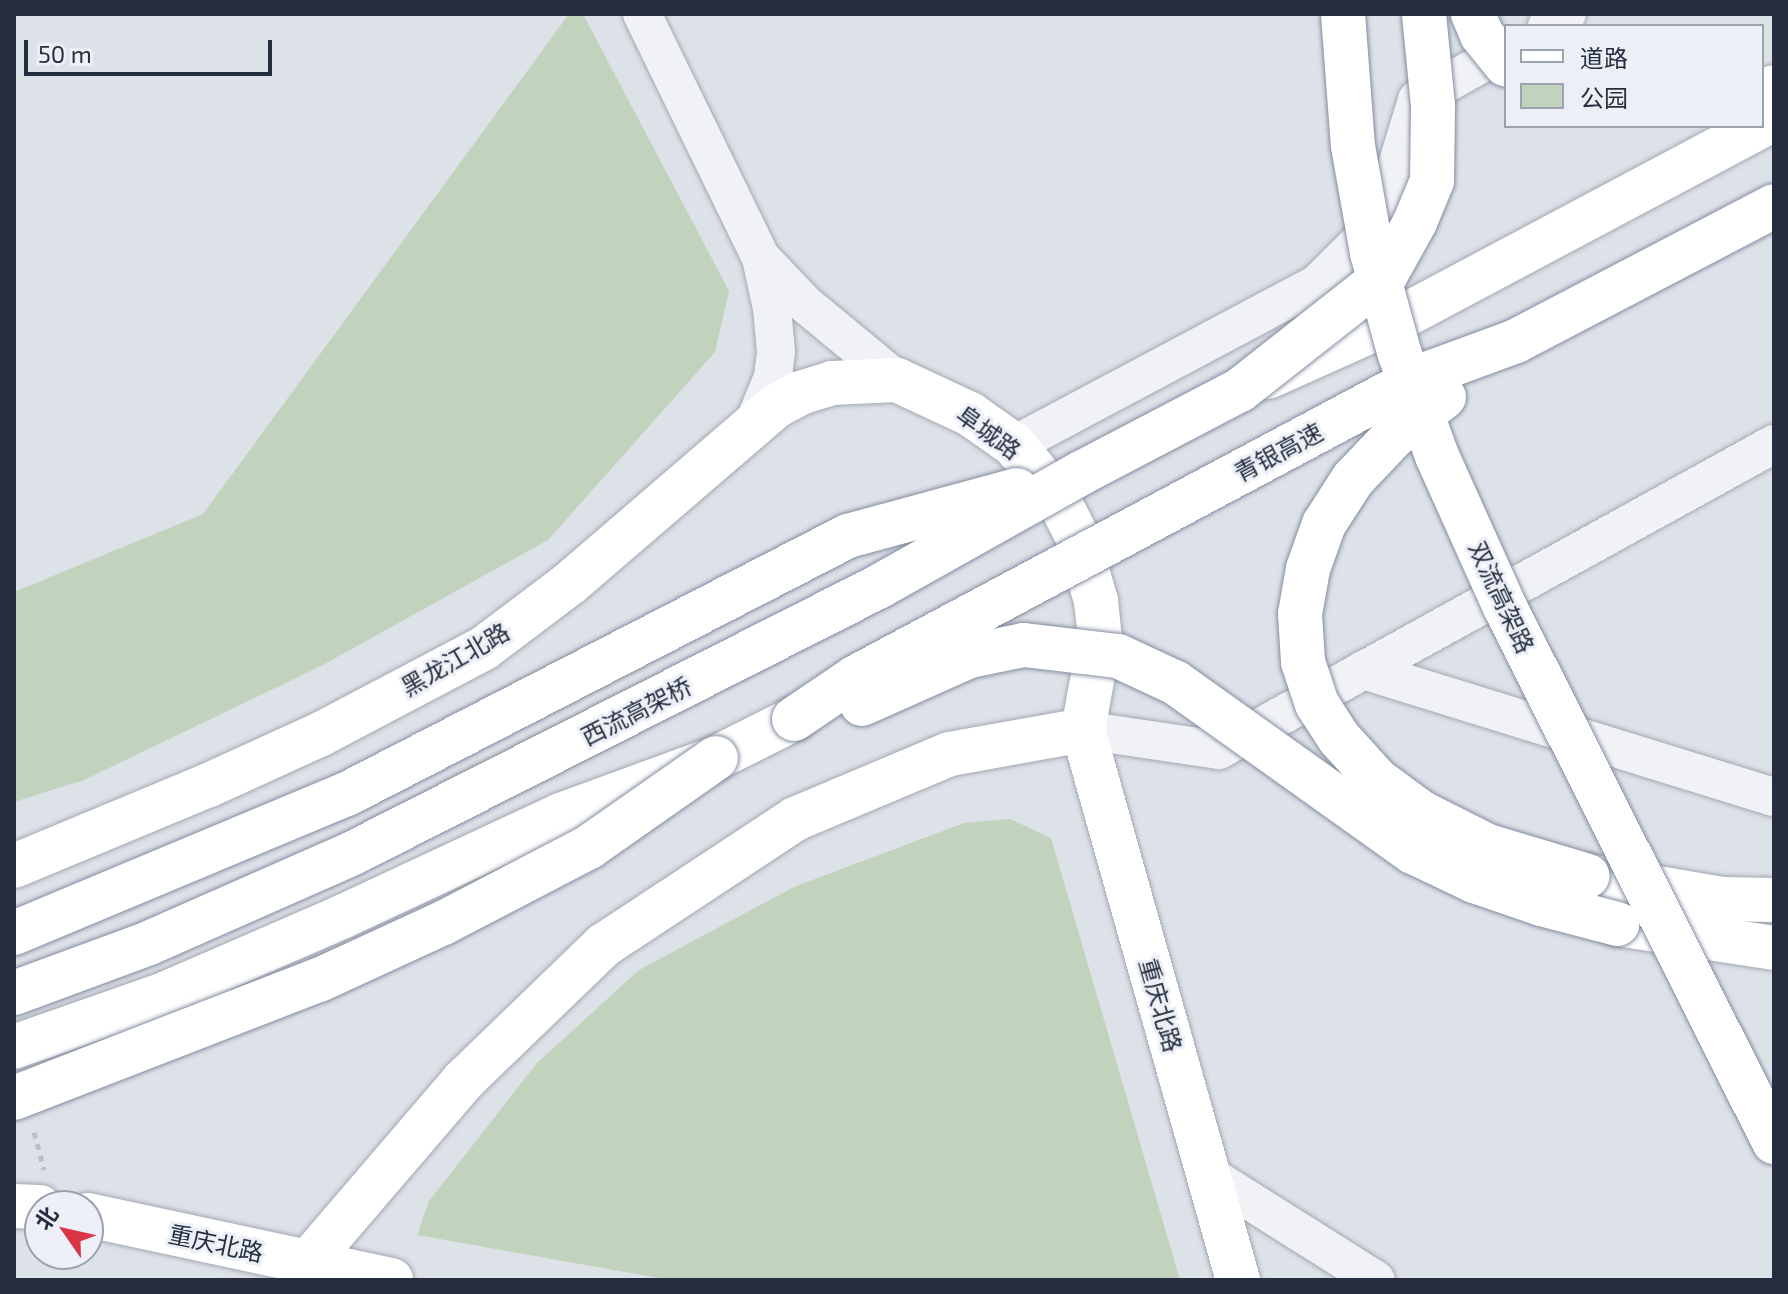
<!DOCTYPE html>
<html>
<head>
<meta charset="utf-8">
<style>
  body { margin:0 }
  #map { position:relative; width:1788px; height:1294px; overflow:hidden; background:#dde1e8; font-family:"Exo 2","Noto Sans SC",sans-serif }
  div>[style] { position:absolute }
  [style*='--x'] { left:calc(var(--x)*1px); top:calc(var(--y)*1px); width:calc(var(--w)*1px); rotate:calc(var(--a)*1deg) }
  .green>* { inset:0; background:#c2d3bd }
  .path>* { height:5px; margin-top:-2.5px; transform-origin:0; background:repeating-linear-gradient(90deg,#bbbfc7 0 6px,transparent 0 12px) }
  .roads { filter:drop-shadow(0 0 2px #a2a8b2) drop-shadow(0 0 2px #a2a8b2) }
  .minor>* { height:38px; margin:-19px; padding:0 19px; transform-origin:19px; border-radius:19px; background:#f0f2f6 }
  .major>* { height:44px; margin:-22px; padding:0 22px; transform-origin:22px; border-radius:22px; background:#fff }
  .highway>* { height:44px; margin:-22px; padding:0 22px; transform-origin:22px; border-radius:22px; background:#fff }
  .bridges { filter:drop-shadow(0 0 2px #838da0) drop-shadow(0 0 2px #838da0) }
  .highway-bridge>* { height:44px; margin:-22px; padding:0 22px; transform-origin:22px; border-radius:22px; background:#fff }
  span { translate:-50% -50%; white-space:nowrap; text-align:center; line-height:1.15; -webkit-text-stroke:6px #ecf0f6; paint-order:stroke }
  .street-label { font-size:24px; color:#252e40 }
  .frame { position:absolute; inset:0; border:16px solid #252e40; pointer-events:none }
  .legend { position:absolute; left:1504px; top:24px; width:260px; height:104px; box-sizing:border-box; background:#ecf0f6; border:2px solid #9ca2ad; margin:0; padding:10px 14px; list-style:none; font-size:24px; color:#252e40 }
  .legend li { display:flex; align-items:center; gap:16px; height:40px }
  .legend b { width:40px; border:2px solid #9ca2ad }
  .north { position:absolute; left:24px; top:1190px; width:80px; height:80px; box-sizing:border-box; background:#ecf0f6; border:2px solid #9ca2ad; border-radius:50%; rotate:304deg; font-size:22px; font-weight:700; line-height:32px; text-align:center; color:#252e40 }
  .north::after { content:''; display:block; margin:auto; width:28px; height:36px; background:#da3547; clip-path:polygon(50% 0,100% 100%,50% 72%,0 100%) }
  .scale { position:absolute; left:24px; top:40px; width:248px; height:36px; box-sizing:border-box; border:4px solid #252e40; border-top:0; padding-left:10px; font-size:24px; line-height:28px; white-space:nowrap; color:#252e40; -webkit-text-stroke:6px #ecf0f6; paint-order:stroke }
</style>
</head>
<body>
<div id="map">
  <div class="green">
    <div style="clip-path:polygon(569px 14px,583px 14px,729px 291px,715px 352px,548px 540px,321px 666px,84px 780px,14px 802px,14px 592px,203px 514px)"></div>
    <div style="clip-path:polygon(1010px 819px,1051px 838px,1180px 1280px,670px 1280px,417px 1235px,429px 1201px,537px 1063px,639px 970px,794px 887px,964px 823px)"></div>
  </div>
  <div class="path">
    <div style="--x:34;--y:1132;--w:39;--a:75"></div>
  </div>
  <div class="roads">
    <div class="minor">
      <div style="--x:642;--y:14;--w:271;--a:64"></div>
      <div style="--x:761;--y:258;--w:51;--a:77.6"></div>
      <div style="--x:772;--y:308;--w:44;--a:84.8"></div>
      <div style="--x:776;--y:352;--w:25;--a:97"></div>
      <div style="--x:773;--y:377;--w:50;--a:112.4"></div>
      <div style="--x:1547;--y:26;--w:23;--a:-31"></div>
      <div style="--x:763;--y:260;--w:61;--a:46.3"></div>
      <div style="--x:805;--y:304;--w:119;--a:39.6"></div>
      <div style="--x:1014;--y:445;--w:343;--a:-28"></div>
      <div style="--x:1317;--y:284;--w:89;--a:-45"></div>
      <div style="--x:1380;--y:221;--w:127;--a:-73"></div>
      <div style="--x:1417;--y:100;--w:102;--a:-29.3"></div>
      <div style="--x:1363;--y:670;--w:430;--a:17.2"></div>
      <div style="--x:1083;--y:730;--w:137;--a:8.4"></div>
      <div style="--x:1219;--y:750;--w:634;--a:-28.87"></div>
      <div style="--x:1209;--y:1175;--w:197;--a:32.2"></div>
    </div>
    <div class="major">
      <div style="--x:14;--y:866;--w:211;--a:-22.6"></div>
      <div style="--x:209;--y:785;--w:123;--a:-24.5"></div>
      <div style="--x:321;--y:734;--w:184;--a:-27.8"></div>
      <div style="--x:484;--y:648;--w:106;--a:-37"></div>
      <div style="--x:569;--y:584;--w:273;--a:-40.7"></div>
      <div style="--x:776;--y:406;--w:27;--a:-28"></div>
      <div style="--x:800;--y:393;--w:34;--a:-17"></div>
      <div style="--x:832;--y:383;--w:65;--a:-2.6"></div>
      <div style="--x:897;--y:380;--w:81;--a:25"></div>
      <div style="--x:970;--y:414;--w:54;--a:35.2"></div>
      <div style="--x:1014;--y:445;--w:67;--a:50.4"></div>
      <div style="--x:1057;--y:497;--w:44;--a:62.9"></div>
      <div style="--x:1077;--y:536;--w:68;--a:73.7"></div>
      <div style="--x:1096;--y:601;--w:36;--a:84"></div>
      <div style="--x:1100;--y:637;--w:95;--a:100.4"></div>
      <div style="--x:1083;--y:730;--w:571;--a:74.26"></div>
      <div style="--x:14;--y:1206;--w:26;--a:2"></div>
      <div style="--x:88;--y:1215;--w:310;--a:12.1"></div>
      <div style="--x:308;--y:1262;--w:238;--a:-49.4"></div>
      <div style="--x:463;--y:1081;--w:196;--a:-44"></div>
      <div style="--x:604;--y:945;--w:229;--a:-33.4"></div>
      <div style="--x:795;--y:819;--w:168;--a:-22.8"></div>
      <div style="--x:950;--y:754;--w:135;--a:-10.2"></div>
    </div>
    <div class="highway">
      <div style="--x:1762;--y:91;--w:13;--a:-18"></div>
      <div style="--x:1268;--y:377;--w:145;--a:-24.1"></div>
      <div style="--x:1400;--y:318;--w:409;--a:-28"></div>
      <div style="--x:1588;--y:876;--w:136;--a:9.7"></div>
      <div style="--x:1722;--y:899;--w:52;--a:1.1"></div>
      <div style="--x:1617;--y:924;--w:159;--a:8.7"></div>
      <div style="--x:14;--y:1047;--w:162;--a:-19.4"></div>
      <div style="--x:167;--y:993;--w:191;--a:-23.5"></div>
      <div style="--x:342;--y:917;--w:242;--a:-25"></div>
      <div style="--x:561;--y:815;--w:165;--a:-20.2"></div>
      <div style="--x:716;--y:758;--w:87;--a:-26.6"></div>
    </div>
  </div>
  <div class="bridges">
    <div class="highway-bridge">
      <div style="--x:1343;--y:14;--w:132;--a:85.7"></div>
      <div style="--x:1353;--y:146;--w:109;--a:79.9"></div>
      <div style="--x:1372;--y:253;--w:103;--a:74.7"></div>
      <div style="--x:1399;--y:352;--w:111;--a:69.9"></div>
      <div style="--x:1437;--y:456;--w:166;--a:65.8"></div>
      <div style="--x:1505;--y:607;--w:599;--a:63.31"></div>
      <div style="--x:1473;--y:14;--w:23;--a:67"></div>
      <div style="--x:1482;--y:35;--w:38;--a:51"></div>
      <div style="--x:1444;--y:397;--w:63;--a:142"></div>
      <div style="--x:1394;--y:436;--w:59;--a:133.6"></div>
      <div style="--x:1353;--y:479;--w:54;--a:122.8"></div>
      <div style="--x:1324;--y:524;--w:48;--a:109.6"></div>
      <div style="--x:1308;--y:569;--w:46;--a:100.1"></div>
      <div style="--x:1300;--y:614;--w:48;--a:86.4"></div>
      <div style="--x:1303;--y:662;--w:44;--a:71.6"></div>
      <div style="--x:1317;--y:704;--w:40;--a:57.1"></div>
      <div style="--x:1339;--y:738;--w:57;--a:47.9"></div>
      <div style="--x:1377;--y:780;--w:56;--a:36.3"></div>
      <div style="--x:1422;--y:813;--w:74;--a:26.6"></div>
      <div style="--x:1488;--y:846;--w:104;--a:16.7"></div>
      <div style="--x:862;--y:704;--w:118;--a:-24"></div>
      <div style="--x:970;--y:656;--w:55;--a:-11.5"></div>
      <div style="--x:1024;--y:645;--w:95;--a:6.7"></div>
      <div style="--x:1118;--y:656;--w:64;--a:25"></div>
      <div style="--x:1176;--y:683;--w:291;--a:35.5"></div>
      <div style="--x:1413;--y:852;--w:68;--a:25.4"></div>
      <div style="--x:1474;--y:881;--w:71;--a:18.9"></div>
      <div style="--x:1541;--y:904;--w:79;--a:14.7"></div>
      <div style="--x:794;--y:719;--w:75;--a:-34.1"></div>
      <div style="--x:856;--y:677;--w:640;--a:-28.05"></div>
      <div style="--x:1421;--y:376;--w:101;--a:-20.2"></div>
      <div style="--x:1516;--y:341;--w:291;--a:-27.6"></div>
      <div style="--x:14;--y:933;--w:361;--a:-22.7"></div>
      <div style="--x:347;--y:794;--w:564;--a:-27.25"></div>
      <div style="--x:848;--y:536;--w:175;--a:-15.2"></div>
      <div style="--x:14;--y:993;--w:144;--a:-20.3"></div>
      <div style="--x:149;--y:943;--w:223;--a:-23.8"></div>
      <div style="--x:353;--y:853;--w:589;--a:-26.87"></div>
      <div style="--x:878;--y:587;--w:233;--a:-29.3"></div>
      <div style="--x:1081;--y:473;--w:179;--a:-27.6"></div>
      <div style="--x:1240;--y:390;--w:184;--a:-38.2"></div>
      <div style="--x:1385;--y:276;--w:62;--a:-60.9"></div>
      <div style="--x:1415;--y:222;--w:44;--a:-67.5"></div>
      <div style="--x:1432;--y:181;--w:75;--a:-89.2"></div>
      <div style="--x:1433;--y:106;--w:92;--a:-95.6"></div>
      <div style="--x:14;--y:1098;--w:327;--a:-21.2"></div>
      <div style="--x:319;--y:980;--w:136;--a:-24.7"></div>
      <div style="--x:443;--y:923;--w:165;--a:-27.5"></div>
      <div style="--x:589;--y:847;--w:155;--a:-35"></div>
    </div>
  </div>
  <div class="street-label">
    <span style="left:989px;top:432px;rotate:36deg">阜城路</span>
    <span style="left:1278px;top:452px;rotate:-28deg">青银高速</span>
    <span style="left:1502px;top:597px;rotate:65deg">双流高架路</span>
    <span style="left:455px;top:659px;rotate:-30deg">黑龙江北路</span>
    <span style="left:636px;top:711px;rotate:-27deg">西流高架桥</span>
    <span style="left:1161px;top:1005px;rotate:74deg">重庆北路</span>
    <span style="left:216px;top:1243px;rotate:12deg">重庆北路</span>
  </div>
  <div class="frame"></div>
  <ul class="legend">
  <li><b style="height:10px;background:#fff"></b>道路</li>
  <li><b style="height:22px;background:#c2d3bd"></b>公园</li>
  </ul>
  <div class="north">北</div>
  <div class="scale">50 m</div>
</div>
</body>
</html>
